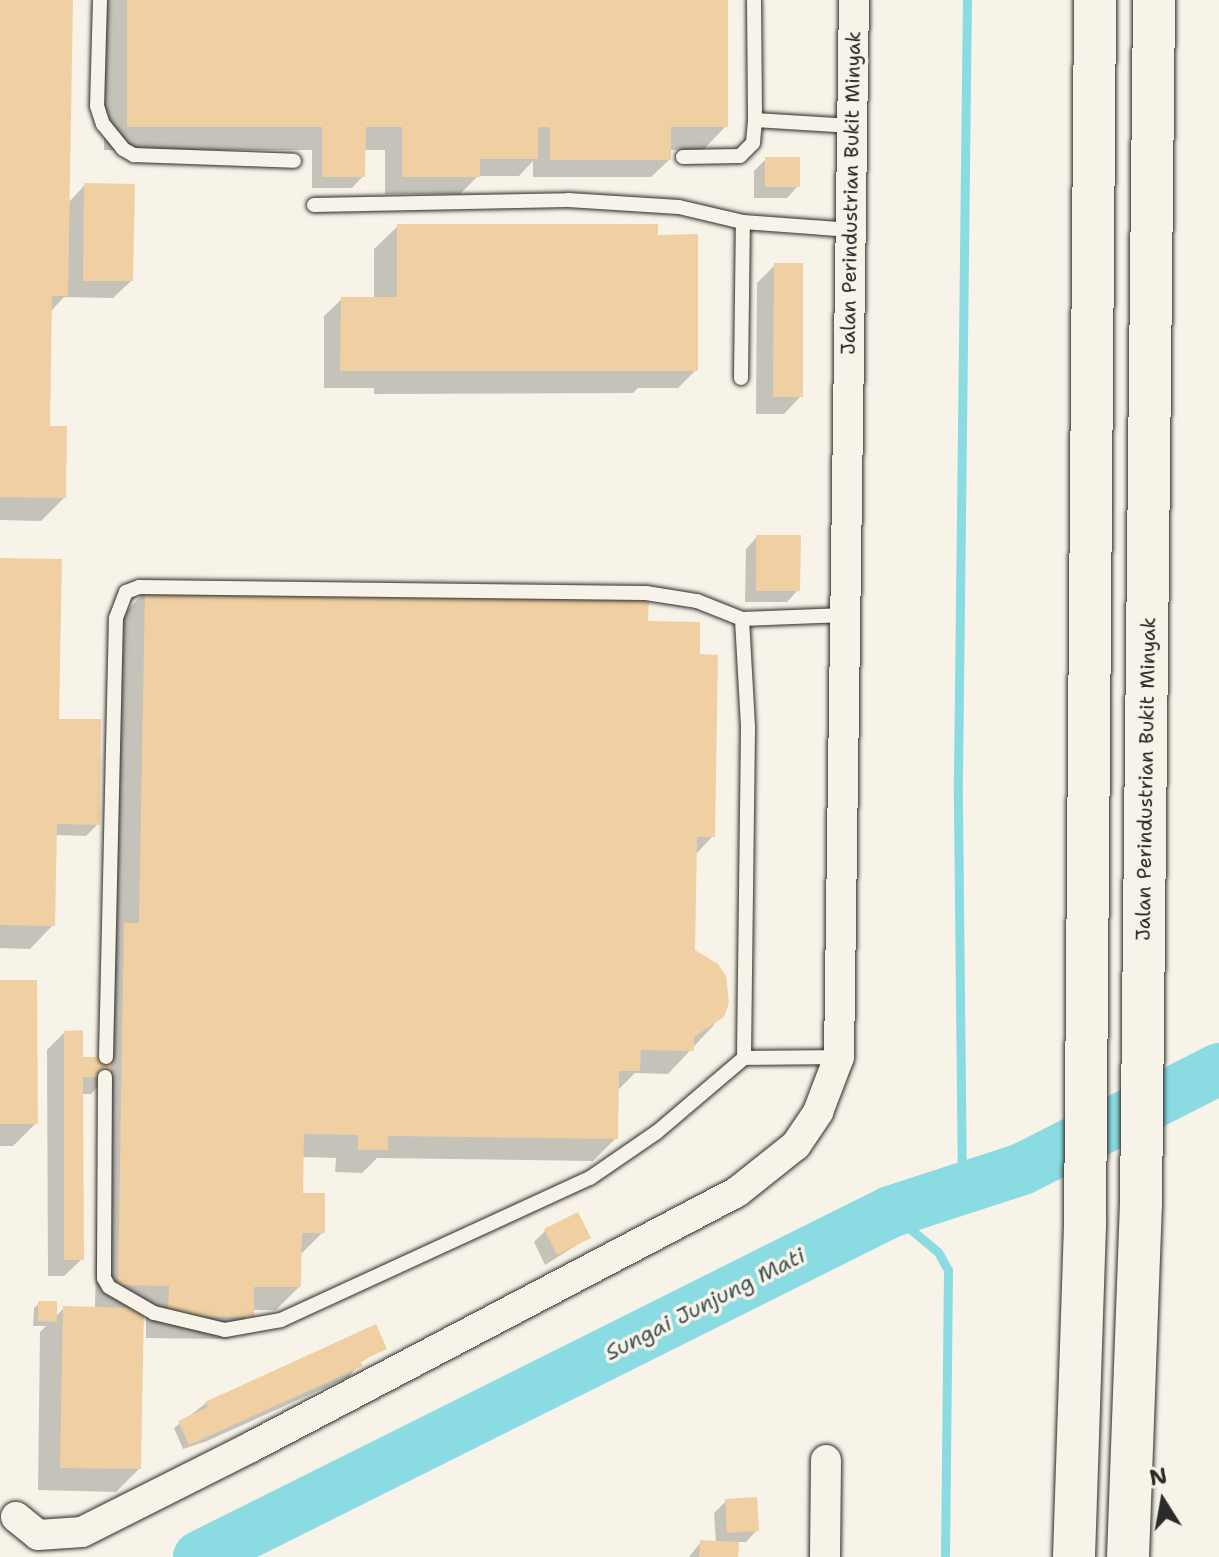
<!DOCTYPE html>
<html>
<head>
<meta charset="utf-8">
<style>
  body { margin:0 }
  #map { position:relative; width:1219px; height:1557px; overflow:hidden; background:#f7f3e8; font-family:"Shantell Sans",sans-serif }
  div>[style] { position:absolute }
  [style*='--x'] { left:calc(var(--x)*1px); top:calc(var(--y)*1px); width:calc(var(--w)*1px); rotate:calc(var(--a)*1deg) }
  .shadow>* { inset:0; background:#0003 }
  .stream>* { height:9px; margin:-4.5px; padding:0 4.5px; transform-origin:4.5px; border-radius:4.5px; background:#8adbe2 }
  .river>* { height:52px; margin:-26px; padding:0 26px; transform-origin:26px; border-radius:26px; background:#8adbe2 }
  .building>* { inset:0; background:#f0d0a2 }
  .roads { filter:drop-shadow(0 0 2px #2b2b2b) drop-shadow(0 0 2px #2b2b2b) }
  .service>* { height:14px; margin:-7px; padding:0 7px; transform-origin:7px; border-radius:7px; background:#f7f3e8 }
  .minor>* { height:30px; margin:-15px; padding:0 15px; transform-origin:15px; border-radius:15px; background:#f7f3e8 }
  .secondary>* { height:42px; margin:-21px; padding:0 21px; transform-origin:21px; border-radius:21px; background:#f7f3e8 }
  span { translate:-50% -50%; white-space:nowrap; text-align:center; line-height:1.15; -webkit-text-stroke:7px #f7f3e8; paint-order:stroke }
  .street-label { font-size:20px; color:#2b2b2b }
  .water-label { font-size:22px; color:#435759; font-style:italic }
  .north { position:absolute; left:1123px; top:1461px; width:80px; height:80px; -webkit-text-stroke:6px #f7f3e8; paint-order:stroke; rotate:349deg; font-size:22px; font-weight:700; line-height:32px; text-align:center; color:#2b2b2b }
  .north::after { content:''; display:block; margin:auto; width:28px; height:36px; background:#2b2b2b; clip-path:polygon(50% 0,100% 100%,50% 72%,0 100%) }
</style>
</head>
<body>
<div id="map">
  <div class="shadow">
    <div style="clip-path:polygon(0 0,71px 0,68px 203px,85px 185px,131px 281px,113px 298px,64px 297px,50px 312px,48px 428px,64px 498px,41px 521px,0 520px)"></div>
    <div style="clip-path:polygon(105px 0,726px 0,726px 126px,703px 150px,669px 150px,669px 160px,651px 177px,533px 177px,533px 161px,519px 176px,478px 176px,460px 194px,385px 194px,385px 150px,363px 150px,363px 176px,352px 188px,312px 188px,312px 150px,104px 150px)"></div>
    <div style="clip-path:polygon(766px 159px,798px 186px,787px 198px,754px 198px,754px 171px)"></div>
    <div style="clip-path:polygon(398px 226px,656px 237px,696px 370px,678px 388px,638px 388px,633px 393px,374px 394px,374px 388px,324px 388px,324px 316px,342px 299px,374px 299px,374px 249px)"></div>
    <div style="clip-path:polygon(775px 265px,801px 396px,784px 414px,756px 414px,757px 283px)"></div>
    <div style="clip-path:polygon(757px 537px,798px 590px,787px 602px,745px 602px,746px 549px)"></div>
    <div style="clip-path:polygon(0 560px,98px 824px,86px 836px,55px 835px,53px 925px,30px 949px,0 948px)"></div>
    <div style="clip-path:polygon(145px 592px,646px 623px,698px 656px,713px 836px,695px 855px,693px 951px,727px 1003px,713px 1026px,668px 1074px,635px 1073px,617px 1091px,616px 1138px,593px 1161px,377px 1158px,362px 1173px,335px 1172px,336px 1158px,302px 1157px,301px 1195px,323px 1232px,300px 1255px,299px 1287px,276px 1310px,252px 1310px,228px 1339px,146px 1338px,146px 1308px,141px 1308px,139px 1469px,116px 1492px,38px 1490px,40px 1332px,46px 1326px,33px 1326px,34px 1308px,39px 1303px,55px 1317px,64px 1308px,95px 1309px,99px 1085px,91px 1094px,81px 1094px,82px 1259px,64px 1276px,48px 1276px,47px 1050px,64px 1033px,81px 1059px,100px 1059px,102px 949px,116px 934px,122px 616px)"></div>
    <div style="clip-path:polygon(0 982px,36px 1123px,13px 1146px,0 1146px)"></div>
    <div style="clip-path:polygon(545px 1231px,588px 1238px,545px 1265px,534px 1242px)"></div>
    <div style="clip-path:polygon(385px 1348px,359px 1363px,349px 1377px,207px 1441px,183px 1449px,174px 1428px,206px 1403px)"></div>
    <div style="clip-path:polygon(726px 1501px,757px 1530px,746px 1542px,737px 1542px,736px 1557px,689px 1557px,701px 1542px,716px 1543px,714px 1513px)"></div>
  </div>
  <div class="stream">
    <div style="--x:962;--y:1188;--w:411;--a:-90.6"></div>
    <div style="--x:958;--y:777;--w:777;--a:-89.34"></div>
    <div style="--x:890;--y:1212;--w:62;--a:39.8"></div>
    <div style="--x:938;--y:1252;--w:21;--a:61"></div>
    <div style="--x:948;--y:1270;--w:287;--a:90.6"></div>
  </div>
  <div class="river">
    <div style="--x:199;--y:1557;--w:772;--a:-26.53"></div>
    <div style="--x:890;--y:1212;--w:139;--a:-18"></div>
    <div style="--x:1022;--y:1169;--w:221;--a:-26.9"></div>
  </div>
  <div class="building">
    <div style="clip-path:polygon(0 0,73px 0,68px 296px,52px 296px,50px 426px,67px 426px,66px 498px,0 497px)"></div>
    <div style="clip-path:polygon(127px 0,728px 0,728px 127px,671px 127px,671px 160px,550px 160px,550px 127px,538px 127px,538px 159px,480px 159px,480px 177px,402px 177px,402px 127px,366px 127px,365px 177px,322px 177px,322px 127px,127px 127px)"></div>
    <div style="clip-path:polygon(765px 157px,800px 157px,800px 187px,765px 187px)"></div>
    <div style="clip-path:polygon(84px 183px,135px 184px,133px 281px,83px 281px)"></div>
    <div style="clip-path:polygon(397px 224px,658px 224px,658px 235px,698px 234px,698px 371px,340px 371px,341px 297px,397px 297px)"></div>
    <div style="clip-path:polygon(774px 263px,803px 263px,803px 397px,773px 397px)"></div>
    <div style="clip-path:polygon(756px 535px,801px 535px,800px 591px,756px 591px)"></div>
    <div style="clip-path:polygon(0 558px,62px 559px,59px 719px,101px 719px,100px 825px,57px 824px,55px 926px,0 925px)"></div>
    <div style="clip-path:polygon(145px 590px,649px 598px,648px 621px,700px 622px,700px 654px,718px 655px,715px 837px,697px 837px,695px 950px,718px 964px,726px 976px,729px 1003px,724px 1017px,694px 1037px,694px 1051px,641px 1050px,640px 1071px,619px 1071px,618px 1139px,388px 1136px,388px 1150px,358px 1150px,358px 1135px,304px 1134px,303px 1193px,325px 1193px,325px 1233px,302px 1233px,301px 1287px,254px 1287px,254px 1317px,168px 1316px,169px 1286px,118px 1285px,124px 923px,139px 923px)"></div>
    <div style="clip-path:polygon(0 980px,37px 980px,38px 1124px,0 1124px)"></div>
    <div style="clip-path:polygon(83px 1030px,83px 1057px,111px 1057px,111px 1077px,83px 1077px,84px 1260px,64px 1260px,64px 1031px)"></div>
    <div style="clip-path:polygon(578px 1212px,591px 1238px,557px 1255px,544px 1229px)"></div>
    <div style="clip-path:polygon(38px 1301px,57px 1301px,57px 1322px,38px 1321px)"></div>
    <div style="clip-path:polygon(63px 1306px,144px 1308px,141px 1469px,60px 1468px)"></div>
    <div style="clip-path:polygon(376px 1324px,387px 1349px,360px 1361px,363px 1366px,189px 1445px,178px 1421px,208px 1407px,205px 1402px)"></div>
    <div style="clip-path:polygon(757px 1497px,759px 1531px,727px 1533px,725px 1499px)"></div>
    <div style="clip-path:polygon(700px 1540px,739px 1542px,738px 1557px,699px 1557px)"></div>
  </div>
  <div class="roads">
    <div class="service">
      <div style="--x:100;--y:0;--w:106;--a:91.6"></div>
      <div style="--x:97;--y:106;--w:19;--a:72"></div>
      <div style="--x:103;--y:124;--w:32;--a:51"></div>
      <div style="--x:123;--y:149;--w:13;--a:29"></div>
      <div style="--x:134;--y:155;--w:160;--a:2.1"></div>
      <div style="--x:754;--y:0;--w:120;--a:89.5"></div>
      <div style="--x:755;--y:120;--w:97;--a:3.5"></div>
      <div style="--x:683;--y:157;--w:57;--a:-1"></div>
      <div style="--x:740;--y:156;--w:18;--a:-45"></div>
      <div style="--x:753;--y:143;--w:23;--a:-85"></div>
      <div style="--x:314;--y:205;--w:254;--a:-1.1"></div>
      <div style="--x:568;--y:200;--w:111;--a:3.6"></div>
      <div style="--x:679;--y:207;--w:66;--a:13.2"></div>
      <div style="--x:743;--y:222;--w:108;--a:4.2"></div>
      <div style="--x:741;--y:378;--w:156;--a:-89.3"></div>
      <div style="--x:742;--y:619;--w:103;--a:-2.2"></div>
      <div style="--x:106;--y:1057;--w:439;--a:-88.7"></div>
      <div style="--x:116;--y:618;--w:28;--a:-69"></div>
      <div style="--x:126;--y:592;--w:14;--a:-21"></div>
      <div style="--x:139;--y:587;--w:507;--a:0.68"></div>
      <div style="--x:646;--y:593;--w:52;--a:8.9"></div>
      <div style="--x:697;--y:601;--w:48;--a:21.8"></div>
      <div style="--x:742;--y:619;--w:109;--a:86.8"></div>
      <div style="--x:748;--y:728;--w:330;--a:90.7"></div>
      <div style="--x:105;--y:1077;--w:201;--a:90.3"></div>
      <div style="--x:104;--y:1278;--w:10;--a:61"></div>
      <div style="--x:109;--y:1287;--w:52;--a:30"></div>
      <div style="--x:154;--y:1313;--w:73;--a:13.5"></div>
      <div style="--x:225;--y:1330;--w:57;--a:-10.1"></div>
      <div style="--x:281;--y:1320;--w:340;--a:-24.7"></div>
      <div style="--x:590;--y:1178;--w:81;--a:-34.5"></div>
      <div style="--x:657;--y:1132;--w:114;--a:-40.4"></div>
      <div style="--x:744;--y:1058;--w:95;--a:-0.6"></div>
    </div>
    <div class="minor">
      <div style="--x:16;--y:1517;--w:28;--a:39"></div>
      <div style="--x:38;--y:1535;--w:44;--a:-3.9"></div>
      <div style="--x:82;--y:1532;--w:189;--a:-26.7"></div>
      <div style="--x:251;--y:1447;--w:549;--a:-27.69"></div>
      <div style="--x:737;--y:1192;--w:75;--a:-38.5"></div>
      <div style="--x:796;--y:1145;--w:40;--a:-56"></div>
      <div style="--x:818;--y:1112;--w:59;--a:-69.1"></div>
      <div style="--x:839;--y:1057;--w:1057;--a:-89.19"></div>
      <div style="--x:825;--y:1557;--w:97;--a:-89.4"></div>
    </div>
    <div class="secondary">
      <div style="--x:1074;--y:1557;--w:332;--a:-88.1"></div>
      <div style="--x:1085;--y:1225;--w:1225;--a:-89.53"></div>
      <div style="--x:1128;--y:1557;--w:353;--a:-87.9"></div>
      <div style="--x:1141;--y:1204;--w:1204;--a:-89.38"></div>
    </div>
  </div>
  <div class="street-label">
    <span style="left:851px;top:193px;rotate:-89deg">Jalan Perindustrian Bukit Minyak</span>
    <span style="left:1146px;top:779px;rotate:-89deg">Jalan Perindustrian Bukit Minyak</span>
  </div>
  <div class="water-label">
    <span style="left:705px;top:1304px;rotate:-27deg">Sungai Junjung Mati</span>
  </div>
  <div class="north">N</div>
</div>
</body>
</html>
